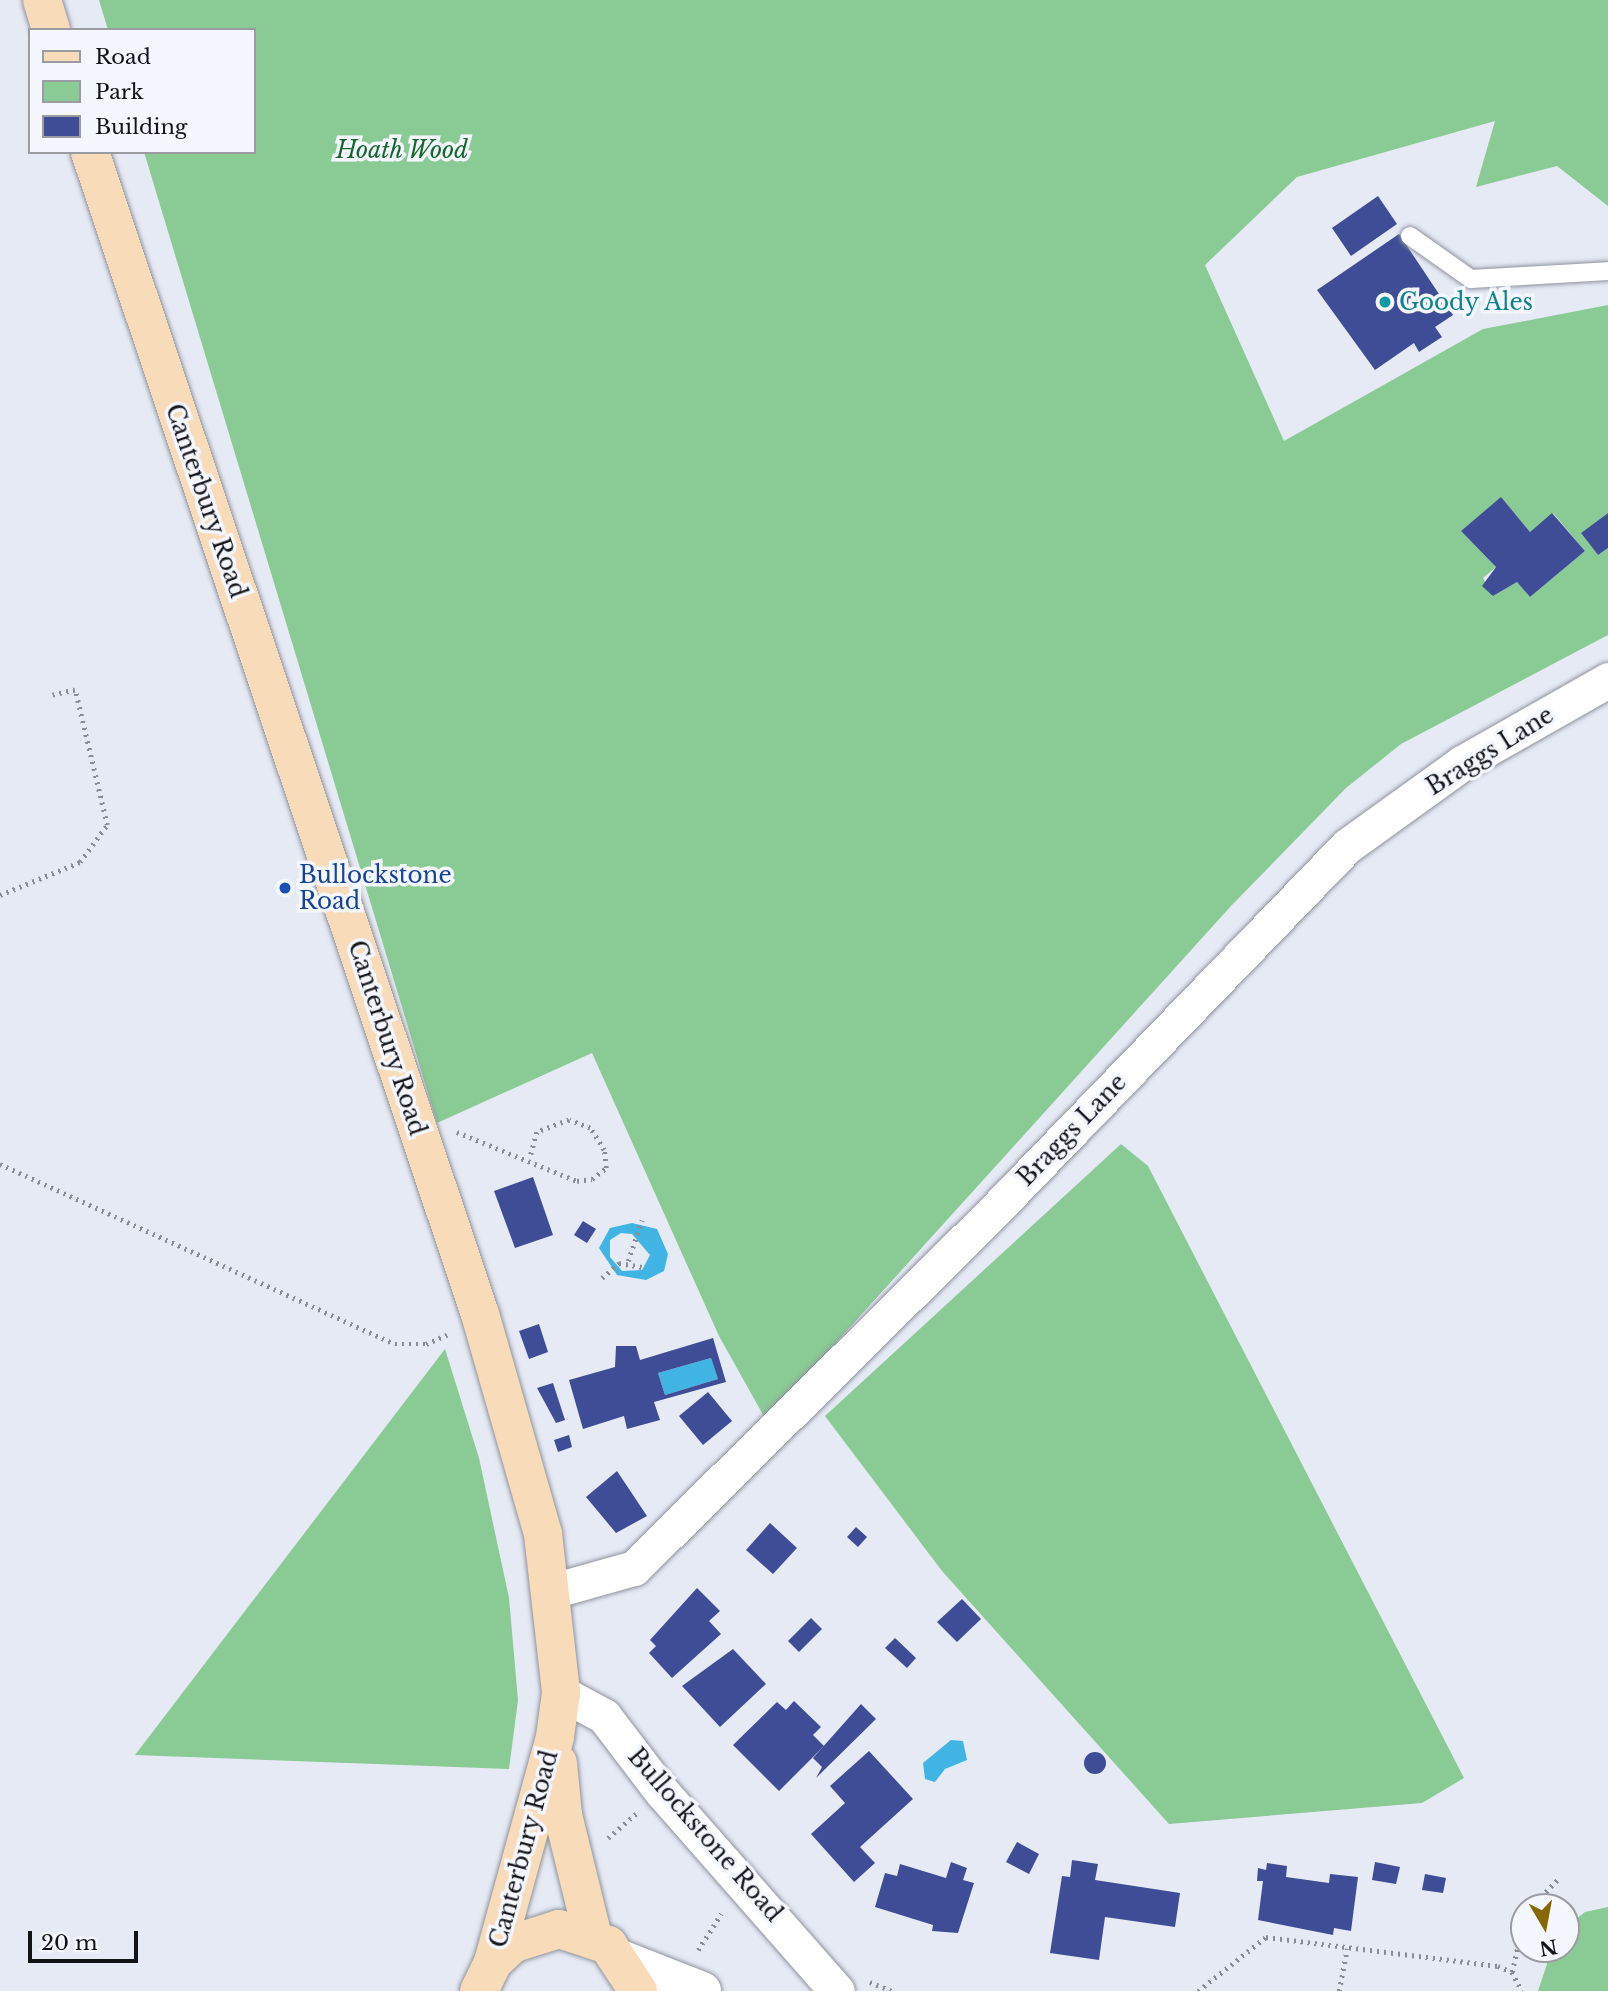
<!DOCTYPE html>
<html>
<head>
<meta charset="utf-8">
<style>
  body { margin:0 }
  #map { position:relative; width:1608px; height:1991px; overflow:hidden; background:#e6eaf5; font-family:"Libre Baskerville",serif }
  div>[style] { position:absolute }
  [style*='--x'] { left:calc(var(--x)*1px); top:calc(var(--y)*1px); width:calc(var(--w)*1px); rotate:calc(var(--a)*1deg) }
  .green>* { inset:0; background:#8aca94 }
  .water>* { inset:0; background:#40b4e2 }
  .building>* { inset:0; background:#3e4d96 }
  .round { border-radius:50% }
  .path>* { height:4.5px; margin-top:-2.25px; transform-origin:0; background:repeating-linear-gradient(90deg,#898c94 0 2px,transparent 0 7px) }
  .roads { filter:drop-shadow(0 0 2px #8f939e) drop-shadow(0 0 2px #8f939e) }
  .service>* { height:18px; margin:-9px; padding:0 9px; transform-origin:9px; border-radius:9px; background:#fff }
  .minor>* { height:35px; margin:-17.5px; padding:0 17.5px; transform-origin:17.5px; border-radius:17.5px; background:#fff }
  .tertiary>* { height:38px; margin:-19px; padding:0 19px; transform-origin:19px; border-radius:19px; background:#fff }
  .primary>* { height:38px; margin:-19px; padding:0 19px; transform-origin:19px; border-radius:19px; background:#f8dbb8 }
  .dots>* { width:19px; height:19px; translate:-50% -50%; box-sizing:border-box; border:4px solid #f5f7fe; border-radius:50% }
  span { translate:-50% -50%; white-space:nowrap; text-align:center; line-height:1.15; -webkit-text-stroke:7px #f5f7fe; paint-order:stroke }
  .park-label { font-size:23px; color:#14682c; font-style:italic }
  .culture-label { font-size:23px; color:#0d838f }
  .left { translate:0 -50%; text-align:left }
  .street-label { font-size:23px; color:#131418 }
  .transit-label { font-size:23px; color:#164399 }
  .legend { position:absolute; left:28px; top:28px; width:228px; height:126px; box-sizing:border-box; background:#f5f7fe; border:2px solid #9b9ca2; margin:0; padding:9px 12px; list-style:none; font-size:21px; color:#131418 }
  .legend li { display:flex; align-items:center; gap:14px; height:35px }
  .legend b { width:35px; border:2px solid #9b9ca2 }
  .north { position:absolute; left:1510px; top:1893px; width:70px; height:70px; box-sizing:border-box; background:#f5f7fe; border:2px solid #9b9ca2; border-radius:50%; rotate:170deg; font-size:19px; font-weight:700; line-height:28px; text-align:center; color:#131418 }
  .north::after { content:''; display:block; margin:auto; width:24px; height:32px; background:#866701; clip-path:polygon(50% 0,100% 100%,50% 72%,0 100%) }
  .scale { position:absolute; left:28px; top:1931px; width:110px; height:32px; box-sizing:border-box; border:4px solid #131418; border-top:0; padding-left:9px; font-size:21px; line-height:24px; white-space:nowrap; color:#131418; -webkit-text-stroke:5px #f5f7fe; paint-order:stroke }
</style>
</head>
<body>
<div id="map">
  <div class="green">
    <div style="clip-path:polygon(evenodd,99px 0,1608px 0,1608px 206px,1557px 166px,1476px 187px,1495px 121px,1297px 177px,1205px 265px,1284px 441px,1483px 329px,1608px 305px,1608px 513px,1581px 533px,1598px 555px,1608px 548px,1608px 635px,1401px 744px,1346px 788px,1231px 906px,766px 1420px,719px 1336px,592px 1053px,437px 1123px,144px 152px,254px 152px,254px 30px,108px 30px,99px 0,1501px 498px,1530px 532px,1553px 513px,1585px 551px,1530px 597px,1517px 582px,1493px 596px,1483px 578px,1496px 567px,1461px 531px,1501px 498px)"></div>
    <div style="clip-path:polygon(1121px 1144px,1148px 1166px,1464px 1778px,1422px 1803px,1169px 1824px,942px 1571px,825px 1416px)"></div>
    <div style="clip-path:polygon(445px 1349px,479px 1458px,509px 1598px,518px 1700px,509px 1769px,135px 1755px)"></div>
    <div style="clip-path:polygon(1608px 1907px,1608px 1991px,1538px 1991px,1552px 1949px,1566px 1949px,1566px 1927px,1585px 1912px)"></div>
  </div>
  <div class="water">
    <div style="clip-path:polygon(evenodd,632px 1223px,657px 1229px,668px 1254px,664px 1271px,646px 1280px,617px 1275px,599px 1248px,610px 1228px,632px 1223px,621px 1233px,632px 1234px,650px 1255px,642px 1270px,622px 1271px,610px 1257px,610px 1240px,621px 1233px)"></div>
    <div style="clip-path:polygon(711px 1358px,718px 1379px,665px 1395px,658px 1373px)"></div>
    <div style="clip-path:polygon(951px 1740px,963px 1741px,967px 1760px,945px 1769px,935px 1782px,925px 1779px,923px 1763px)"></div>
  </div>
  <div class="building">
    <div style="clip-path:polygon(1378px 196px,1397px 224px,1351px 256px,1332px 228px)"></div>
    <div style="clip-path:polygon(1399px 234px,1453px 315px,1435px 327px,1442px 337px,1419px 352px,1414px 343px,1375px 370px,1317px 290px)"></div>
    <div style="clip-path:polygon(1501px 497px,1530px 532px,1552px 513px,1585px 551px,1530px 597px,1517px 582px,1493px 596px,1482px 586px,1496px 567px,1461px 531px)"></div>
    <div style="clip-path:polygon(1608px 513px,1608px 548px,1598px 555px,1581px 533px)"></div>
    <div style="clip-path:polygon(533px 1177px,553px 1235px,515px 1248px,494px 1191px)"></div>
    <div style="clip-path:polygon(583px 1221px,596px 1229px,587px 1243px,574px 1235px)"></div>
    <div style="clip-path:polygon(539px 1324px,548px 1352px,529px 1359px,519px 1331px)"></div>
    <div style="clip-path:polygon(evenodd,713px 1338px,726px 1382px,654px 1402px,660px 1420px,627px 1429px,624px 1416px,583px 1429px,569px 1380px,615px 1367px,616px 1346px,636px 1346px,640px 1360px,713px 1338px,711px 1358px,718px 1379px,665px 1395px,658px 1373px,711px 1358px)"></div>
    <div style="clip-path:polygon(553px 1383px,565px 1420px,556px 1423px,537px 1388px)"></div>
    <div style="clip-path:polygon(708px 1392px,732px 1421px,703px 1445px,679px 1416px)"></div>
    <div style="clip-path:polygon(569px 1435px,572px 1447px,558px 1452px,554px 1440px)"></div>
    <div style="clip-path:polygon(617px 1471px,647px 1516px,616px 1533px,586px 1497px)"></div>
    <div style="clip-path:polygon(770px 1523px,797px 1548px,773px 1574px,746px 1550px)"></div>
    <div style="clip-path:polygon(856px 1527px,867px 1537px,858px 1547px,847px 1537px)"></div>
    <div style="clip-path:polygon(697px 1588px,720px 1611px,709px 1621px,721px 1634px,672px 1678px,649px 1653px,656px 1646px,650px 1640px)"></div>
    <div style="clip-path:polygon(962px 1599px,981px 1619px,957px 1642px,937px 1622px)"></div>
    <div style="clip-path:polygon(811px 1618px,822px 1629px,799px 1652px,788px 1641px)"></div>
    <div style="clip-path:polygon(895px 1638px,916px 1658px,907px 1668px,885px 1648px)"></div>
    <div style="clip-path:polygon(733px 1649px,766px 1684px,720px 1727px,682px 1686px)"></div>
    <div style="clip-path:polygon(794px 1701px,821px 1727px,813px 1735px,824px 1746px,779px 1791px,733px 1745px,777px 1702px,786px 1710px)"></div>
    <div style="clip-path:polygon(861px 1704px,876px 1719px,816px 1778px,822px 1767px,813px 1758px)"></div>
    <div style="clip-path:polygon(869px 1751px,913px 1799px,860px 1847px,875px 1863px,854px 1882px,811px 1834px,845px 1803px,830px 1786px)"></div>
    <div class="round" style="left:1084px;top:1752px;width:22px;height:22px"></div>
    <div style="clip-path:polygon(1017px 1842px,1039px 1854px,1029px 1874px,1006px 1862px)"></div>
    <div style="clip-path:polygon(1072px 1860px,1098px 1864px,1095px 1880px,1180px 1893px,1175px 1927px,1105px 1917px,1099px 1960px,1050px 1953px,1062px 1876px,1070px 1877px)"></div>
    <div style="clip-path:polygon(951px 1862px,967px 1868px,963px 1880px,974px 1883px,958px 1933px,932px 1931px,933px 1925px,875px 1907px,885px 1873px,897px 1876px,900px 1864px,946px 1878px)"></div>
    <div style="clip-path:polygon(1375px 1862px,1400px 1867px,1396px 1884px,1372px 1880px)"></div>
    <div style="clip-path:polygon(1267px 1863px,1287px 1866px,1286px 1877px,1329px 1883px,1330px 1874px,1358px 1877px,1351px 1931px,1334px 1928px,1333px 1935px,1258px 1920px,1263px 1881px,1257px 1881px,1258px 1868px,1266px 1870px)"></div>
    <div style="clip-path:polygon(1425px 1874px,1446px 1878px,1443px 1893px,1422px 1890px)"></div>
  </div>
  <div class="path">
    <div style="--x:0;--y:895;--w:87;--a:-22.4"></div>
    <div style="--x:80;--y:862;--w:46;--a:-53.9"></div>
    <div style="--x:107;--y:825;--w:139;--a:-103.3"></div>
    <div style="--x:75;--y:690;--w:23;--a:167"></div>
    <div style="--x:457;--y:1132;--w:130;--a:22.2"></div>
    <div style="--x:577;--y:1181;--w:15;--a:-8"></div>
    <div style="--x:592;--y:1179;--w:18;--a:-38"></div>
    <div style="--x:606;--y:1168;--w:18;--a:-96"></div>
    <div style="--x:604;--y:1150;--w:26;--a:-122"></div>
    <div style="--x:590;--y:1128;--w:22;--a:-159"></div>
    <div style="--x:569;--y:1120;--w:34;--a:159"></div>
    <div style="--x:537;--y:1132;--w:27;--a:105"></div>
    <div style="--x:0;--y:1164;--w:434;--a:24.5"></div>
    <div style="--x:395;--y:1344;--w:31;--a:0"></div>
    <div style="--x:426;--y:1344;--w:24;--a:-24"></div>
    <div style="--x:628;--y:1261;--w:43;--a:-71.1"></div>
    <div style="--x:602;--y:1278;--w:23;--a:-41"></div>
    <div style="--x:619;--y:1263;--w:23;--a:10"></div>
    <div style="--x:608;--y:1838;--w:37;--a:-41"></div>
    <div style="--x:1531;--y:1907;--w:40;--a:-46"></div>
    <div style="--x:698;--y:1950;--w:43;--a:-57.4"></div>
    <div style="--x:1512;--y:1972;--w:54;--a:-77.2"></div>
    <div style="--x:870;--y:1982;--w:24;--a:22"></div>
    <div style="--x:1198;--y:1991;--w:87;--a:-38.5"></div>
    <div style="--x:1266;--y:1937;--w:234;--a:7.1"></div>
    <div style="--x:1498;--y:1966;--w:15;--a:23"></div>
    <div style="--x:1512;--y:1972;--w:21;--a:62"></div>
    <div style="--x:1339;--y:1991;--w:43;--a:-79.2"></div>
  </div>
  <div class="roads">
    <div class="service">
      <div style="--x:1410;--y:236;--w:75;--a:35.2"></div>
      <div style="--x:1471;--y:279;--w:137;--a:-3.3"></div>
    </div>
    <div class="minor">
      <div style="--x:552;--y:1591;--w:85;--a:-15.7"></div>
      <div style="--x:634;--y:1568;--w:506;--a:-44.76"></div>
      <div style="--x:993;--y:1212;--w:509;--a:-45.95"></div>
      <div style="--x:1347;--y:846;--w:142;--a:-35.8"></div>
      <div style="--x:1462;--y:763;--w:168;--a:-29.6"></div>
      <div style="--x:561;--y:1693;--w:49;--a:28.1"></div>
      <div style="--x:604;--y:1716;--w:96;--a:52.7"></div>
      <div style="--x:662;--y:1792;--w:265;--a:48.7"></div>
    </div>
    <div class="tertiary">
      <div style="--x:623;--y:1960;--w:85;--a:21.4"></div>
    </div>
    <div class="primary">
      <div style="--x:42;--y:0;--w:31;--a:73"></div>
      <div style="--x:90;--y:152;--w:1226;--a:71.45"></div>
      <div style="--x:480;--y:1314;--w:229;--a:74"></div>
      <div style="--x:543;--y:1534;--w:160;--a:83.5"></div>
      <div style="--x:561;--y:1693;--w:44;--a:97.8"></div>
      <div style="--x:555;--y:1737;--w:233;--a:105.4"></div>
      <div style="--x:558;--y:1763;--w:52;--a:84.5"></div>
      <div style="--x:563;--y:1815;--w:126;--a:76.2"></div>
      <div style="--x:479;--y:1991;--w:32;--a:-64"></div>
      <div style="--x:493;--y:1962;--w:26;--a:-43"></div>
      <div style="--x:512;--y:1944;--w:49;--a:-17.7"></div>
      <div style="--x:559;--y:1929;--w:52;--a:18.1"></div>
      <div style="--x:608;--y:1945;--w:55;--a:56.9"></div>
    </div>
  </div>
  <div class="dots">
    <div style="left:1385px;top:302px;background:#0f9aa8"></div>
    <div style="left:285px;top:888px;background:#1a4fb4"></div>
  </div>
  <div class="park-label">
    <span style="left:402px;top:150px">Hoath Wood</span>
  </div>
  <div class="culture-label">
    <span class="left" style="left:1399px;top:302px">Goody Ales</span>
  </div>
  <div class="street-label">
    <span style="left:206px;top:501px;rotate:71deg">Canterbury Road</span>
    <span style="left:1490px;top:751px;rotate:-32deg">Braggs Lane</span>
    <span style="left:387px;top:1038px;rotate:72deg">Canterbury Road</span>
    <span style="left:1072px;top:1130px;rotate:-46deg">Braggs Lane</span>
    <span style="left:705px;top:1835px;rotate:49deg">Bullockstone Road</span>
    <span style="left:524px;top:1849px;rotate:-75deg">Canterbury Road</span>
  </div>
  <div class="transit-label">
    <span class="left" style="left:299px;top:888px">Bullockstone<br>Road</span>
  </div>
  <ul class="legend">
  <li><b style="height:9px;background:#f8dbb8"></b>Road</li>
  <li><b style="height:19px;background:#8aca94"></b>Park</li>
  <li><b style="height:19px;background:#3e4d96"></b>Building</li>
  </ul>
  <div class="north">N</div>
  <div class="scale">20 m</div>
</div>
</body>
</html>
